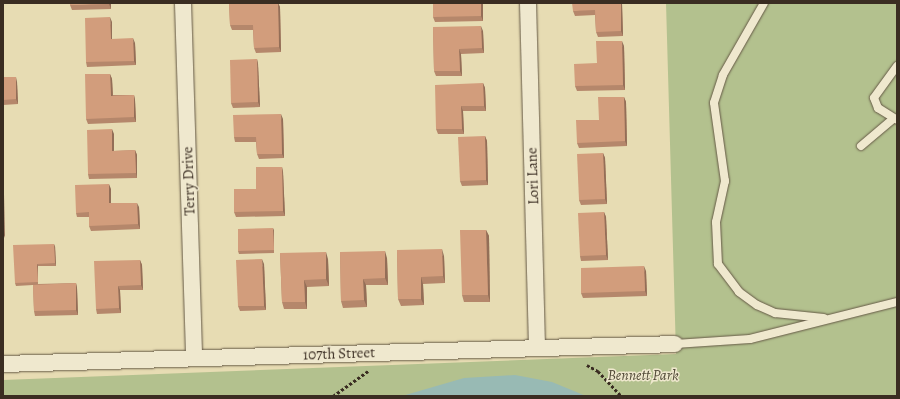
<!DOCTYPE html>
<html>
<head>
<meta charset="utf-8">
<style>
  body { margin:0 }
  #map { position:relative; width:900px; height:399px; overflow:hidden; background:#e7dcb3; font-family:Alegreya,serif }
  div>[style] { position:absolute }
  [style*='--x'] { left:calc(var(--x)*1px); top:calc(var(--y)*1px); width:calc(var(--w)*1px); rotate:calc(var(--a)*1deg) }
  .green>* { inset:0; background:#b3c18e }
  .water>* { inset:0; background:#98bab4 }
  .path>* { height:2.5px; margin-top:-1.25px; transform-origin:0; background:repeating-linear-gradient(90deg,#3a2d22 0 3px,transparent 0 5px) }
  .roads { filter:drop-shadow(0 0 1px #655946) drop-shadow(0 0 1px #655946) }
  .lane>* { height:8px; margin:-4px; padding:0 4px; transform-origin:4px; border-radius:4px; background:#efe8ce }
  .street>* { height:16px; margin:-8px; padding:0 8px; transform-origin:8px; border-radius:8px; background:#efe8ce }
  .wall>* { inset:0; background:#b5876b }
  .shaded-wall>* { inset:0; background:#936e57 }
  .building>* { inset:0; background:#d29d7c }
  span { translate:-50% -50%; white-space:nowrap; text-align:center; line-height:1.15; -webkit-text-stroke:3px #efe8ce; paint-order:stroke }
  .street-label { font-size:15px; color:#3a2d22 }
  .park-label { font-size:15px; color:#524b38; font-style:italic }
  .frame { position:absolute; inset:0; border:4px solid #3a2d22; pointer-events:none }
</style>
</head>
<body>
<div id="map">
  <div class="green">
    <div style="clip-path:polygon(666px 3px,897px 3px,897px 396px,3px 396px,3px 380px,676px 354px)"></div>
  </div>
  <div class="water">
    <div style="clip-path:polygon(515px 375px,552px 382px,586px 396px,402px 396px,464px 378px)"></div>
  </div>
  <div class="path">
    <div style="--x:587;--y:365;--w:13;--a:29"></div>
    <div style="--x:598;--y:371;--w:34;--a:47"></div>
    <div style="--x:333;--y:396;--w:43;--a:-35.5"></div>
  </div>
  <div class="roads">
    <div class="lane">
      <div style="--x:764;--y:3;--w:83;--a:119.7"></div>
      <div style="--x:723;--y:75;--w:29;--a:108"></div>
      <div style="--x:714;--y:103;--w:79;--a:82"></div>
      <div style="--x:725;--y:181;--w:42;--a:102.4"></div>
      <div style="--x:716;--y:222;--w:42;--a:87.3"></div>
      <div style="--x:718;--y:264;--w:35;--a:53"></div>
      <div style="--x:739;--y:292;--w:22;--a:36"></div>
      <div style="--x:757;--y:305;--w:20;--a:24"></div>
      <div style="--x:775;--y:313;--w:49;--a:5.8"></div>
      <div style="--x:897;--y:66;--w:39;--a:126"></div>
      <div style="--x:874;--y:98;--w:11;--a:68"></div>
      <div style="--x:878;--y:108;--w:22;--a:32"></div>
      <div style="--x:861;--y:146;--w:42;--a:-40.2"></div>
      <div style="--x:675;--y:344;--w:75;--a:-3.8"></div>
      <div style="--x:750;--y:339;--w:152;--a:-14.1"></div>
    </div>
    <div class="street">
      <div style="--x:183;--y:3;--w:355;--a:88.2"></div>
      <div style="--x:528;--y:3;--w:345;--a:88.5"></div>
      <div style="--x:3;--y:364;--w:672;--a:-1.7"></div>
    </div>
  </div>
  <div class="wall">
    <div style="clip-path:polygon(111px 3px,111px 9px,72px 10px,70px 5px)"></div>
    <div style="clip-path:polygon(229px 3px,278px 3px,280px 7px,281px 52px,256px 53px,254px 48px,253px 30px,232px 30px,230px 25px)"></div>
    <div style="clip-path:polygon(483px 3px,483px 21px,435px 22px,433px 17px)"></div>
    <div style="clip-path:polygon(622px 3px,623px 36px,598px 37px,596px 32px,595px 15px,575px 16px,573px 11px)"></div>
    <div style="clip-path:polygon(112px 22px,112px 39px,135px 43px,136px 65px,87px 67px,86px 62px)"></div>
    <div style="clip-path:polygon(433px 27px,483px 31px,484px 53px,461px 54px,462px 76px,436px 76px,434px 71px)"></div>
    <div style="clip-path:polygon(624px 46px,625px 90px,577px 91px,575px 86px,597px 63px)"></div>
    <div style="clip-path:polygon(257px 59px,258px 64px,260px 107px,233px 108px,231px 103px)"></div>
    <div style="clip-path:polygon(110px 74px,112px 79px,113px 95px,134px 95px,135px 100px,136px 122px,88px 124px,86px 119px)"></div>
    <div style="clip-path:polygon(3px 77px,17px 82px,18px 104px,3px 105px)"></div>
    <div style="clip-path:polygon(483px 83px,485px 88px,486px 111px,463px 111px,464px 134px,438px 134px,436px 129px)"></div>
    <div style="clip-path:polygon(624px 97px,626px 102px,627px 146px,579px 148px,577px 143px,599px 120px)"></div>
    <div style="clip-path:polygon(283px 119px,284px 158px,259px 159px,257px 154px,256px 142px,235px 142px,234px 137px)"></div>
    <div style="clip-path:polygon(114px 134px,114px 151px,135px 150px,137px 155px,137px 178px,89px 179px,88px 174px)"></div>
    <div style="clip-path:polygon(485px 136px,487px 141px,488px 185px,462px 186px,460px 181px)"></div>
    <div style="clip-path:polygon(603px 153px,605px 158px,607px 204px,581px 205px,579px 200px)"></div>
    <div style="clip-path:polygon(282px 167px,283px 172px,285px 216px,236px 217px,234px 212px,256px 189px)"></div>
    <div style="clip-path:polygon(111px 189px,111px 203px,139px 207px,140px 229px,91px 231px,89px 226px,89px 217px,77px 217px,76px 213px)"></div>
    <div style="clip-path:polygon(604px 212px,606px 217px,608px 260px,581px 261px,580px 256px)"></div>
    <div style="clip-path:polygon(274px 230px,274px 253px,239px 254px,238px 251px)"></div>
    <div style="clip-path:polygon(486px 230px,489px 236px,490px 302px,464px 302px,462px 295px)"></div>
    <div style="clip-path:polygon(55px 246px,56px 266px,38px 266px,38px 284px,76px 283px,77px 288px,78px 315px,35px 316px,34px 311px,33px 285px,16px 286px,15px 283px)"></div>
    <div style="clip-path:polygon(397px 250px,444px 256px,445px 283px,423px 284px,424px 305px,401px 306px,398px 299px)"></div>
    <div style="clip-path:polygon(340px 252px,387px 258px,388px 285px,366px 285px,367px 307px,343px 308px,341px 301px)"></div>
    <div style="clip-path:polygon(280px 253px,328px 259px,329px 286px,307px 287px,307px 309px,284px 309px,282px 302px)"></div>
    <div style="clip-path:polygon(140px 260px,142px 265px,143px 290px,120px 290px,121px 313px,97px 314px,96px 309px)"></div>
    <div style="clip-path:polygon(264px 264px,266px 310px,240px 311px,238px 306px)"></div>
    <div style="clip-path:polygon(646px 271px,647px 296px,583px 298px,581px 293px)"></div>
  </div>
  <div class="shaded-wall">
    <div style="clip-path:polygon(109px 3px,111px 3px,111px 9px,109px 4px)"></div>
    <div style="clip-path:polygon(278px 3px,280px 7px,281px 52px,279px 47px)"></div>
    <div style="clip-path:polygon(481px 3px,483px 3px,483px 21px,481px 16px)"></div>
    <div style="clip-path:polygon(621px 3px,622px 3px,623px 36px,621px 31px)"></div>
    <div style="clip-path:polygon(110px 17px,112px 22px,112px 44px,111px 39px)"></div>
    <div style="clip-path:polygon(481px 26px,483px 31px,484px 53px,482px 48px)"></div>
    <div style="clip-path:polygon(133px 38px,135px 43px,136px 65px,134px 61px)"></div>
    <div style="clip-path:polygon(622px 41px,624px 46px,625px 90px,623px 85px)"></div>
    <div style="clip-path:polygon(459px 49px,461px 54px,462px 76px,460px 71px)"></div>
    <div style="clip-path:polygon(257px 59px,258px 64px,260px 107px,258px 102px)"></div>
    <div style="clip-path:polygon(110px 74px,112px 79px,113px 100px,111px 96px)"></div>
    <div style="clip-path:polygon(16px 77px,17px 82px,18px 104px,16px 99px)"></div>
    <div style="clip-path:polygon(483px 83px,485px 88px,486px 111px,484px 106px)"></div>
    <div style="clip-path:polygon(134px 95px,135px 100px,136px 122px,134px 117px)"></div>
    <div style="clip-path:polygon(624px 97px,626px 102px,627px 146px,625px 141px)"></div>
    <div style="clip-path:polygon(461px 106px,463px 111px,464px 134px,462px 129px)"></div>
    <div style="clip-path:polygon(281px 114px,283px 119px,284px 158px,282px 154px)"></div>
    <div style="clip-path:polygon(112px 129px,114px 134px,114px 156px,112px 151px)"></div>
    <div style="clip-path:polygon(485px 136px,487px 141px,488px 185px,486px 180px)"></div>
    <div style="clip-path:polygon(135px 150px,137px 155px,137px 178px,136px 173px)"></div>
    <div style="clip-path:polygon(603px 153px,605px 158px,607px 204px,605px 199px)"></div>
    <div style="clip-path:polygon(282px 167px,283px 172px,285px 216px,283px 211px)"></div>
    <div style="clip-path:polygon(109px 184px,111px 189px,111px 208px,109px 203px)"></div>
    <div style="clip-path:polygon(3px 192px,4px 194px,5px 238px,3px 233px)"></div>
    <div style="clip-path:polygon(137px 203px,139px 207px,140px 229px,138px 224px)"></div>
    <div style="clip-path:polygon(604px 212px,606px 217px,608px 260px,606px 255px)"></div>
    <div style="clip-path:polygon(273px 228px,274px 230px,274px 253px,274px 250px)"></div>
    <div style="clip-path:polygon(486px 230px,489px 236px,490px 302px,488px 295px)"></div>
    <div style="clip-path:polygon(54px 244px,55px 246px,56px 266px,55px 263px)"></div>
    <div style="clip-path:polygon(442px 249px,444px 256px,445px 283px,443px 276px)"></div>
    <div style="clip-path:polygon(385px 251px,387px 258px,388px 285px,385px 278px)"></div>
    <div style="clip-path:polygon(326px 252px,328px 259px,329px 286px,326px 279px)"></div>
    <div style="clip-path:polygon(262px 259px,264px 264px,266px 310px,264px 306px)"></div>
    <div style="clip-path:polygon(140px 260px,142px 265px,143px 290px,141px 285px)"></div>
    <div style="clip-path:polygon(37px 264px,38px 266px,38px 285px,38px 282px)"></div>
    <div style="clip-path:polygon(644px 266px,646px 271px,647px 296px,645px 291px)"></div>
    <div style="clip-path:polygon(421px 277px,423px 284px,424px 305px,421px 299px)"></div>
    <div style="clip-path:polygon(363px 279px,366px 285px,367px 307px,364px 300px)"></div>
    <div style="clip-path:polygon(304px 280px,307px 287px,307px 309px,305px 302px)"></div>
    <div style="clip-path:polygon(76px 283px,77px 288px,78px 315px,76px 310px)"></div>
    <div style="clip-path:polygon(118px 286px,120px 290px,121px 313px,119px 308px)"></div>
    <div style="clip-path:polygon(3px 291px,3px 292px,4px 318px,3px 315px)"></div>
  </div>
  <div class="building">
    <div style="clip-path:polygon(70px 3px,109px 3px,109px 4px,70px 5px)"></div>
    <div style="clip-path:polygon(229px 3px,278px 3px,279px 47px,254px 48px,253px 25px,230px 25px)"></div>
    <div style="clip-path:polygon(433px 3px,481px 3px,481px 16px,433px 17px)"></div>
    <div style="clip-path:polygon(572px 3px,621px 3px,621px 31px,596px 32px,595px 10px,573px 11px)"></div>
    <div style="clip-path:polygon(110px 17px,111px 39px,133px 38px,134px 61px,86px 62px,85px 18px)"></div>
    <div style="clip-path:polygon(481px 26px,482px 48px,459px 49px,460px 71px,434px 71px,433px 27px)"></div>
    <div style="clip-path:polygon(596px 41px,622px 41px,623px 85px,575px 86px,574px 64px,597px 63px)"></div>
    <div style="clip-path:polygon(257px 59px,258px 102px,231px 103px,230px 60px)"></div>
    <div style="clip-path:polygon(85px 74px,110px 74px,111px 96px,134px 95px,134px 117px,86px 119px)"></div>
    <div style="clip-path:polygon(3px 77px,16px 77px,16px 99px,3px 100px)"></div>
    <div style="clip-path:polygon(483px 83px,484px 106px,461px 106px,462px 129px,436px 129px,435px 85px)"></div>
    <div style="clip-path:polygon(598px 97px,624px 97px,625px 141px,577px 143px,576px 120px,599px 120px)"></div>
    <div style="clip-path:polygon(281px 114px,282px 154px,257px 154px,256px 137px,234px 137px,233px 115px)"></div>
    <div style="clip-path:polygon(112px 129px,112px 151px,135px 150px,136px 173px,88px 174px,87px 130px)"></div>
    <div style="clip-path:polygon(485px 136px,486px 180px,460px 181px,458px 137px)"></div>
    <div style="clip-path:polygon(603px 153px,605px 199px,579px 200px,577px 154px)"></div>
    <div style="clip-path:polygon(256px 167px,282px 167px,283px 211px,234px 212px,234px 189px,256px 189px)"></div>
    <div style="clip-path:polygon(109px 184px,109px 203px,137px 203px,138px 224px,89px 226px,89px 212px,76px 213px,75px 185px)"></div>
    <div style="clip-path:polygon(604px 212px,606px 255px,580px 256px,578px 213px)"></div>
    <div style="clip-path:polygon(273px 228px,274px 250px,238px 251px,238px 229px)"></div>
    <div style="clip-path:polygon(460px 230px,486px 230px,488px 295px,462px 295px)"></div>
    <div style="clip-path:polygon(54px 244px,55px 263px,37px 264px,38px 282px,15px 283px,13px 245px)"></div>
    <div style="clip-path:polygon(442px 249px,443px 276px,421px 277px,421px 299px,398px 299px,397px 250px)"></div>
    <div style="clip-path:polygon(385px 251px,385px 278px,363px 279px,364px 300px,341px 301px,340px 252px)"></div>
    <div style="clip-path:polygon(326px 252px,326px 279px,304px 280px,305px 302px,282px 302px,280px 253px)"></div>
    <div style="clip-path:polygon(262px 259px,264px 306px,238px 306px,236px 260px)"></div>
    <div style="clip-path:polygon(140px 260px,141px 285px,118px 286px,119px 308px,96px 309px,94px 261px)"></div>
    <div style="clip-path:polygon(644px 266px,645px 291px,581px 293px,581px 268px)"></div>
    <div style="clip-path:polygon(76px 283px,76px 310px,34px 311px,33px 285px)"></div>
  </div>
  <div class="street-label">
    <span style="left:533px;top:176px;rotate:-92deg">Lori Lane</span>
    <span style="left:189px;top:181px;rotate:-92deg">Terry Drive</span>
    <span style="left:339px;top:354px;rotate:-2deg">107th Street</span>
  </div>
  <div class="park-label">
    <span style="left:643px;top:376px">Bennett Park</span>
  </div>
  <div class="frame"></div>
</div>
</body>
</html>
